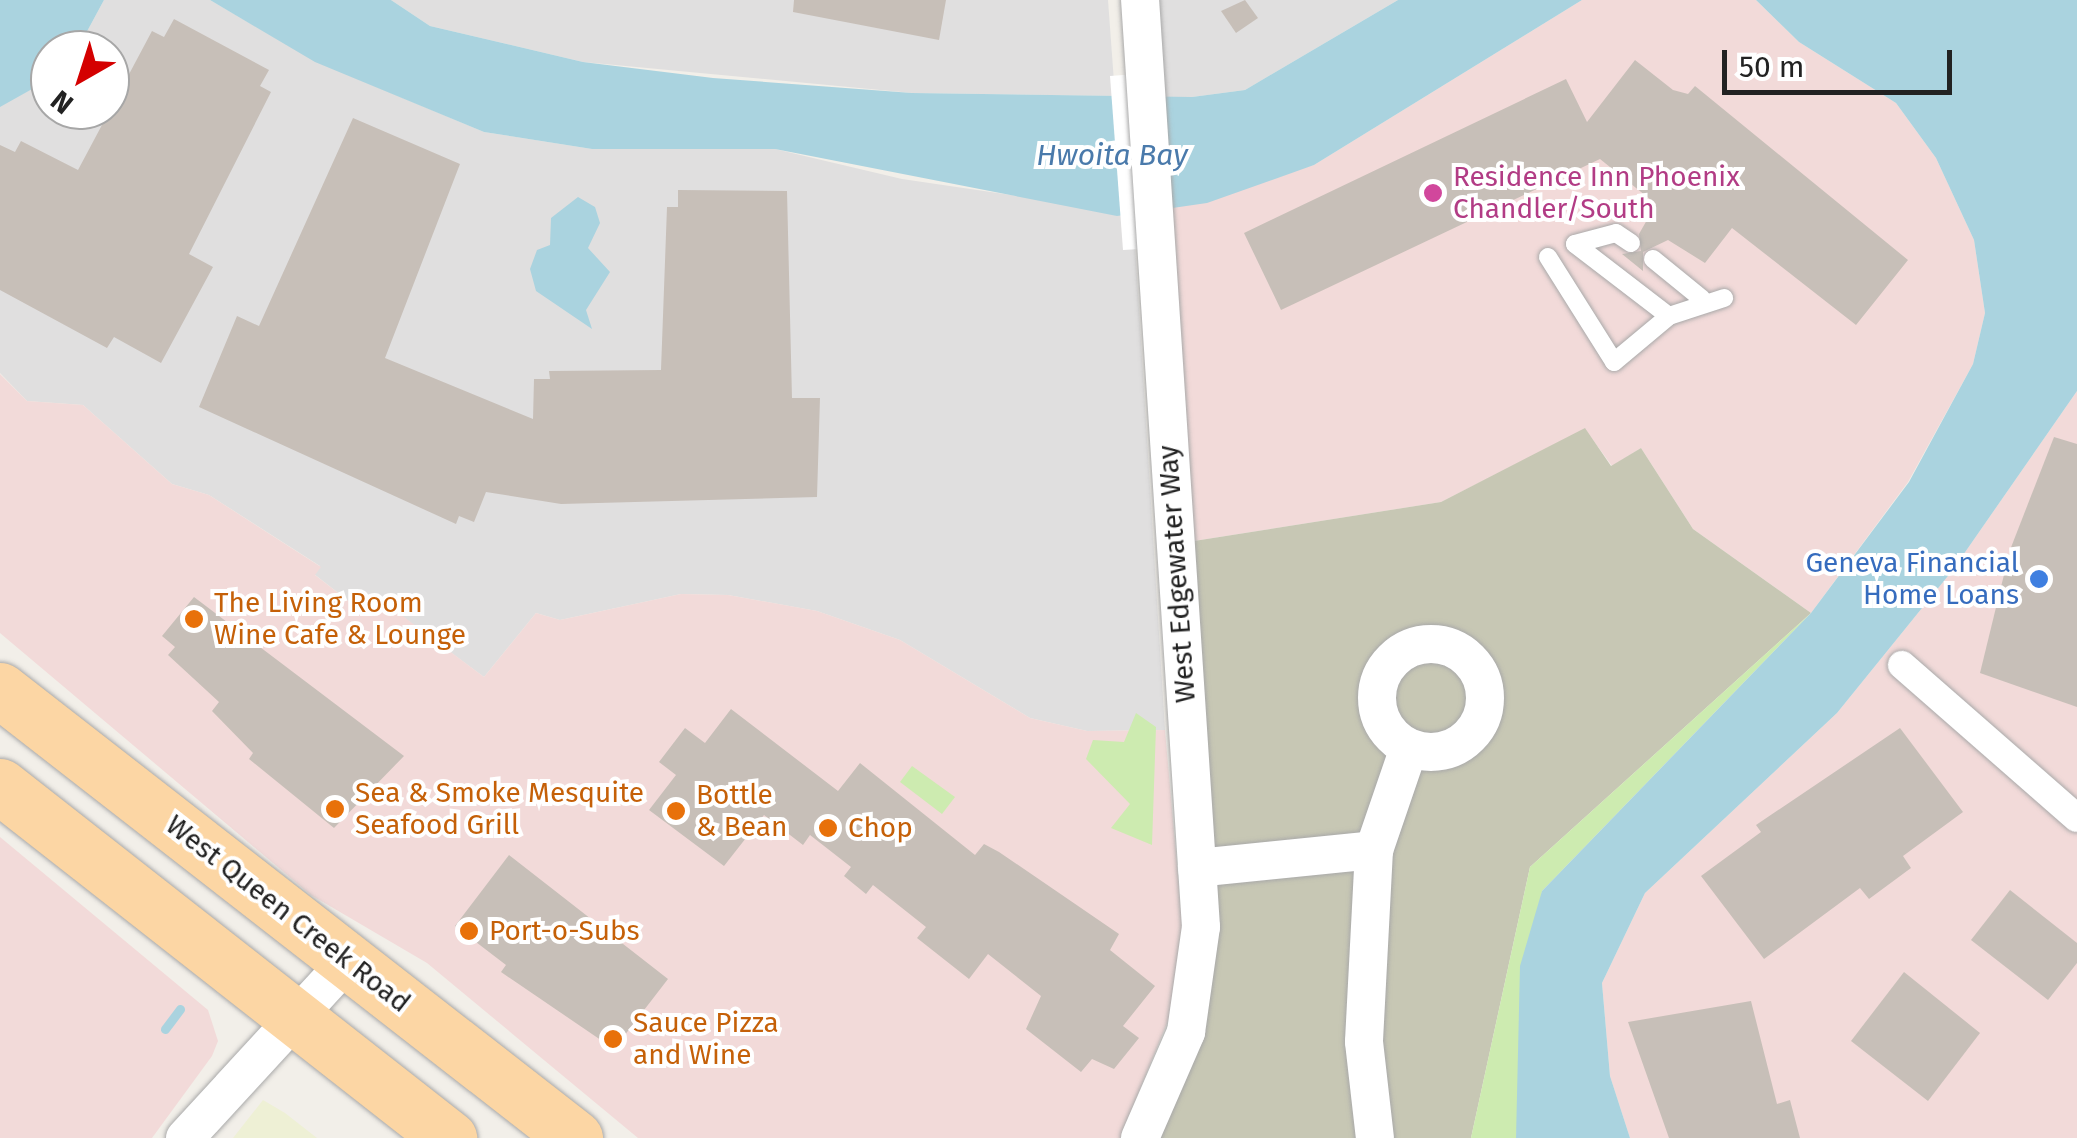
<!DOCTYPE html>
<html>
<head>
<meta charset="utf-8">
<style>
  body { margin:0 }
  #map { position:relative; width:2077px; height:1138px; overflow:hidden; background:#f2efe9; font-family:"Fira Sans",sans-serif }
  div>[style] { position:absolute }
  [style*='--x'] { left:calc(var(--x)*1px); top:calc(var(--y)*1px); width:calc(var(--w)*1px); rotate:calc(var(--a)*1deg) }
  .residential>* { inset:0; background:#e0dfdf }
  .commercial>* { inset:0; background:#f2dad9 }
  .construction>* { inset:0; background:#c7c7b4 }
  .farmland>* { inset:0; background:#eef0d5 }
  .grass>* { inset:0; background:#cdebb0 }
  .water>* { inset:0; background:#aad3df }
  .pier>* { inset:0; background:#fff }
  .stream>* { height:9px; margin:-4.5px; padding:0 4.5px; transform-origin:4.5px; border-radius:4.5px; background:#aad3df }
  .building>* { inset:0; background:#c7bfb8 }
  .roads { filter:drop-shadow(0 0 2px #a9a9a9) drop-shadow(0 0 2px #a9a9a9) }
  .service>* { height:18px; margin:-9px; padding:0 9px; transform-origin:9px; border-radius:9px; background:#fff }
  .pedestrian>* { height:28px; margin:-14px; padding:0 14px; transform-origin:14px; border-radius:14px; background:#fff }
  .minor>* { height:38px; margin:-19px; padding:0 19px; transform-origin:19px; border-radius:19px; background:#fff }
  .minor>.ring { margin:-19px; padding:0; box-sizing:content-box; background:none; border:38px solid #fff; border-radius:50% }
  .primary>* { height:55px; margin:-27.5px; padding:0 27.5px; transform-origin:27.5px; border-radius:27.5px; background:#fcd6a4 }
  .dots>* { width:28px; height:28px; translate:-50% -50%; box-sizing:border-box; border:5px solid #fff; border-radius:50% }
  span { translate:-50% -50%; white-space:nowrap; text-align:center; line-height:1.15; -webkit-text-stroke:8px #fff; paint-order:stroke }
  .hotel-label { font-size:28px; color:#b23c85 }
  .left { translate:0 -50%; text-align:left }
  .shop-label { font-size:28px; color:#366cbe }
  .right { translate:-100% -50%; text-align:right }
  .street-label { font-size:28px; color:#222 }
  .food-label { font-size:28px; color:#c56008 }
  .water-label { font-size:30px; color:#4a7aab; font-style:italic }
  .north { position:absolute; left:30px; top:30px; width:100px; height:100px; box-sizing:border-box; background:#fff; border:2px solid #a7a7a7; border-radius:50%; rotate:219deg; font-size:28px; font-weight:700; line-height:40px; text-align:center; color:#222 }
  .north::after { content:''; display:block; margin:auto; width:35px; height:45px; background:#d40000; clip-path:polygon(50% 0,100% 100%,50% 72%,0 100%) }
  .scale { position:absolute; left:1722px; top:50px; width:230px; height:45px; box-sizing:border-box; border:5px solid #222; border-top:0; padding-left:12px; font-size:30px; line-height:35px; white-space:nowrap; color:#222; -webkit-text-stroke:8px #fff; paint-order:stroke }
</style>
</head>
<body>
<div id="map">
  <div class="residential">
    <div style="clip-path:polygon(104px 0,210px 0,315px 61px,484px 132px,592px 149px,775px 149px,902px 179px,1133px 213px,1165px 730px,1087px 731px,1030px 718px,900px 640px,817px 611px,728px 595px,681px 594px,560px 620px,536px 613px,484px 677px,376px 597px,364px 613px,314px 574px,320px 566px,209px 495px,172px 484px,83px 405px,27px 401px,0 373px,0 106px,50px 79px,50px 110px,110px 110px,110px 50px,77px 50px)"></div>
    <div style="clip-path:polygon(391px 0,1108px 0,1115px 96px,912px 93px,583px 62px,430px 26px)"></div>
    <div style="clip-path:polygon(1151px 0,1398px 0,1245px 90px,1192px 97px,1155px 97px)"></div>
  </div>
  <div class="commercial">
    <div style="clip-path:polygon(1582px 0,1756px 0,1799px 42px,1896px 103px,1936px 158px,1974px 240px,1985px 313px,1973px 364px,1908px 482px,1811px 613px,1693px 529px,1641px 448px,1612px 466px,1585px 429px,1441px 502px,1175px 544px,1153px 211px,1314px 165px)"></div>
    <div style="clip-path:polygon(0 374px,27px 401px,83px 405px,172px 484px,209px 495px,321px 567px,315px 575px,364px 613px,376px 596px,484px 677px,536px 613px,560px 620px,681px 594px,728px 595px,817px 611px,900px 640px,1030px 718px,1087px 731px,1165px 730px,1183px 933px,1176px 1001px,1120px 1138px,638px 1138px,427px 963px,311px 895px,0 633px)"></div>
    <div style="clip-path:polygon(2077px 391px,2077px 1138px,1630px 1138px,1610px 1076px,1602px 983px,1645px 893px,1837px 713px,1952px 571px)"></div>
    <div style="clip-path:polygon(0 837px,208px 1010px,218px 1041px,212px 1056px,152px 1138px,0 1138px)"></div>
  </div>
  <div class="construction">
    <div style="clip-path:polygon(1585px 428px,1611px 466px,1641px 448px,1693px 529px,1811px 613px,1530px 867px,1471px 1138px,1140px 1138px,1186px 1032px,1175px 544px,1441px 502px)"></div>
  </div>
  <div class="farmland">
    <div style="clip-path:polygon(263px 1100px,285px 1113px,317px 1138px,233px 1138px)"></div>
  </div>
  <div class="grass">
    <div style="clip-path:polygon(1811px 613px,1542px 891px,1516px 1138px,1471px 1138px,1530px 867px)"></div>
    <div style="clip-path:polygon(1136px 713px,1156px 727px,1152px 845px,1111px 828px,1130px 804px,1086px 759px,1093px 740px,1124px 742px)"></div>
    <div style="clip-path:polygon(912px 766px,955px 797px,942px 814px,900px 782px)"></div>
  </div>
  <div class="water">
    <div style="clip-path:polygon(0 0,104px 0,77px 50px,50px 50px,50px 79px,0 107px)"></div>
    <div style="clip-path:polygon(210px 0,391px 0,430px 26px,583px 62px,713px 78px,912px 93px,1192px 97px,1245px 90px,1398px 0,1582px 0,1314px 165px,1207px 203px,1117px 216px,775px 149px,592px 149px,484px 132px,315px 62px)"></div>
    <div style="clip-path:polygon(1756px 0,2077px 0,2077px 391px,1952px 571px,1837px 713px,1645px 893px,1602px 983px,1610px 1076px,1630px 1138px,1516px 1138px,1520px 966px,1542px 891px,1811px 613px,1909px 482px,1973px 364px,1985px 313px,1974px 240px,1936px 158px,1896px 103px,1799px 42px)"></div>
    <div style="clip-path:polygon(578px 197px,595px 207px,600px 223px,588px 248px,610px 272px,586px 310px,592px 329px,536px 291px,530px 269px,537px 250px,550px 245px,551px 218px)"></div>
  </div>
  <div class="pier">
    <div style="clip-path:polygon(1163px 72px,1174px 247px,1123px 250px,1110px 76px)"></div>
  </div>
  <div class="stream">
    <div style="--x:165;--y:1029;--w:25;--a:-53"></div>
  </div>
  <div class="building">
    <div style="clip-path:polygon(794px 0,946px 0,939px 40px,793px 12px)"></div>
    <div style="clip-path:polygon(1245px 0,1258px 18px,1236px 33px,1221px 11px)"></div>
    <div style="clip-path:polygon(174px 19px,269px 70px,260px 86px,271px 92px,189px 254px,213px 267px,161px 363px,114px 337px,107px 348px,0 290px,0 145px,15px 152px,21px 141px,78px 170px,152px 31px,164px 37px)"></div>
    <div style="clip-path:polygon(1635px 60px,1673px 90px,1688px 94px,1695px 86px,1908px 260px,1856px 325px,1732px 228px,1705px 263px,1668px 240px,1643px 252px,1643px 271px,1622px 254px,1641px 251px,1639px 234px,1656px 204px,1600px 159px,1281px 310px,1244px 233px,1566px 79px,1587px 122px)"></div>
    <div style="clip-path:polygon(353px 118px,460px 164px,385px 358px,533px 419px,534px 379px,550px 379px,549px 371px,661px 370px,667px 207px,678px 207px,678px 190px,787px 191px,792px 398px,820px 398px,817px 497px,561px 504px,486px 492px,474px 522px,459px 516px,456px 524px,199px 407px,237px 316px,259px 326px)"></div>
    <div style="clip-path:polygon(2054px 437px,2077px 444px,2077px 707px,1980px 673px,2010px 550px)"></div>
    <div style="clip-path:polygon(194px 597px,404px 756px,334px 828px,249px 759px,253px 753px,212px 711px,219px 702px,168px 655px,175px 647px,162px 636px)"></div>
    <div style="clip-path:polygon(731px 709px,838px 791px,860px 763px,975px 855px,984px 844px,999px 852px,1119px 934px,1110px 950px,1155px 986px,1123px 1026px,1139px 1038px,1114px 1069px,1092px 1059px,1081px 1072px,1026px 1029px,1041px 996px,988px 954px,969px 979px,917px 938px,926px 927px,873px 885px,866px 894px,844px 876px,851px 867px,810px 835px,803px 845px,764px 815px,724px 866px,649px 810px,676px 775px,659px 762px,685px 728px,705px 743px)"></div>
    <div style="clip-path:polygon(1900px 728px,1963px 812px,1903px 856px,1911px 868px,1869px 899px,1860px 888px,1764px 959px,1701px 876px,1761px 832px,1756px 825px)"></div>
    <div style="clip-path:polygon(509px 855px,668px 979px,614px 1049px,501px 972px,506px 965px,455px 926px)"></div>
    <div style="clip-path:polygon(2010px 890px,2077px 943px,2077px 963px,2048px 1000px,1971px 940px)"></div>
    <div style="clip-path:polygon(1904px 972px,1980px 1033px,1928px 1101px,1851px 1041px)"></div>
    <div style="clip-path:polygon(1751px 1001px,1777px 1104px,1790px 1100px,1800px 1138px,1669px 1138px,1628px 1022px)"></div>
  </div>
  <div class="roads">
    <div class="service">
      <div style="--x:1575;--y:244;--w:118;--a:37.5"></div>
      <div style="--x:1575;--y:244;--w:42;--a:-15"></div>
      <div style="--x:1616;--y:233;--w:18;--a:34"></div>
      <div style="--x:1548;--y:257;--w:124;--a:57.8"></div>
      <div style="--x:1614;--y:362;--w:72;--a:-39.9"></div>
      <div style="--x:1669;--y:316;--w:58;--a:-18.1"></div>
      <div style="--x:1653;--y:259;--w:63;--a:39.2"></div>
    </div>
    <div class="pedestrian">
      <div style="--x:1902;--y:665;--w:232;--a:41.2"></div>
    </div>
    <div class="minor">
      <div class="ring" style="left:1377px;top:644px;width:70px;height:70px"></div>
      <div style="--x:1374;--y:850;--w:108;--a:-71.1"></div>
      <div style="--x:1197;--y:868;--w:178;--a:-5.8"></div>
      <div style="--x:1374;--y:850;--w:192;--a:93"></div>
      <div style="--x:1364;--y:1042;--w:97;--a:83.5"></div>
      <div style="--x:185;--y:1138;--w:241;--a:-47.4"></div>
      <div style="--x:1140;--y:1138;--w:116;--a:-66.5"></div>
      <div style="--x:1186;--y:1032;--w:106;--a:-81.9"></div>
      <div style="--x:1201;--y:927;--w:929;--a:-93.76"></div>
    </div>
    <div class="primary">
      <div style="--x:0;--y:690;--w:729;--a:37.92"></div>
      <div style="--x:0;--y:786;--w:571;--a:38.1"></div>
    </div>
  </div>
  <div class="dots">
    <div style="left:1433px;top:193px;background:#d1479c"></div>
    <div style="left:2039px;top:579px;background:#3f7fe0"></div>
    <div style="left:194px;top:619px;background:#e8710a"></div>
    <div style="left:335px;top:809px;background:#e8710a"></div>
    <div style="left:676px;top:811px;background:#e8710a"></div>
    <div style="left:828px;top:828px;background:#e8710a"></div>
    <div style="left:469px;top:931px;background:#e8710a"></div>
    <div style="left:613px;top:1039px;background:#e8710a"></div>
  </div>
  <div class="hotel-label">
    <span class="left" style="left:1453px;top:193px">Residence Inn Phoenix<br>Chandler/South</span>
  </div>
  <div class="shop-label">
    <span class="right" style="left:2019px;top:579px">Geneva Financial<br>Home Loans</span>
  </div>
  <div class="street-label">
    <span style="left:1177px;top:574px;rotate:-94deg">West Edgewater Way</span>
    <span style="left:288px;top:914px;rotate:38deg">West Queen Creek Road</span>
  </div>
  <div class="food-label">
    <span class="left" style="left:214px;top:619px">The Living Room<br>Wine Cafe &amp; Lounge</span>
    <span class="left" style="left:355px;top:809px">Sea &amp; Smoke Mesquite<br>Seafood Grill</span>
    <span class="left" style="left:696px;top:811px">Bottle<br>&amp; Bean</span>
    <span class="left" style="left:848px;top:828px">Chop</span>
    <span class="left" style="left:489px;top:931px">Port-o-Subs</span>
    <span class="left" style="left:633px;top:1039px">Sauce Pizza<br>and Wine</span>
  </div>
  <div class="water-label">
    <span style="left:1112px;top:155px">Hwoita Bay</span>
  </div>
  <div class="north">N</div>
  <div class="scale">50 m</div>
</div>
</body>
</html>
